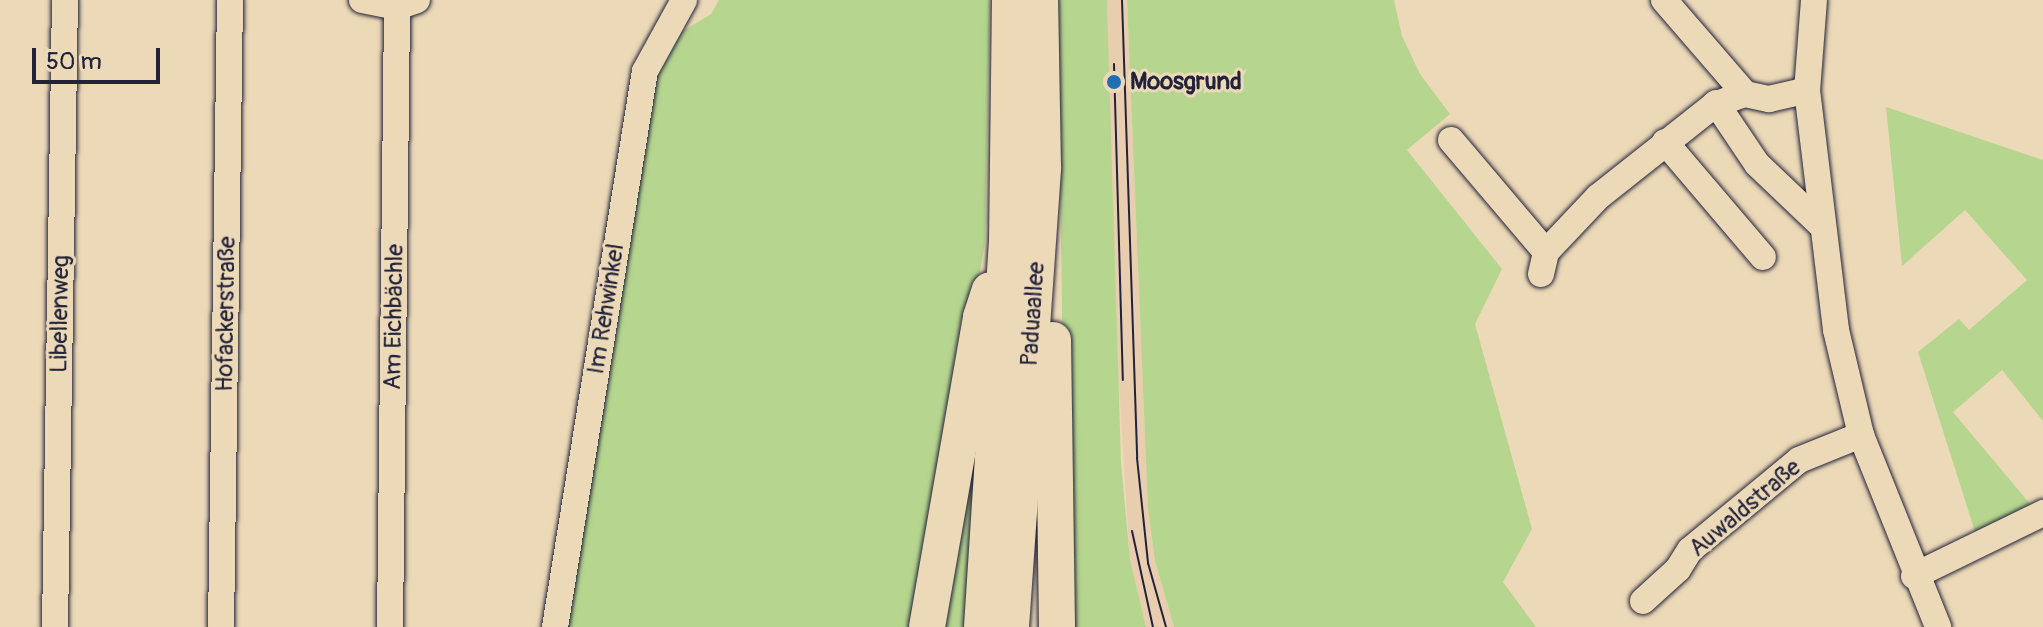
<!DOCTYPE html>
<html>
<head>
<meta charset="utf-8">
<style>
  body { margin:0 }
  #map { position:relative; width:2043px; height:627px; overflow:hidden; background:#ecd9b7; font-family:Pangolin,sans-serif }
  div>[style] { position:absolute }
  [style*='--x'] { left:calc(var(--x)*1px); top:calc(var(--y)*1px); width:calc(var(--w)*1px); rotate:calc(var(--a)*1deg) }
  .built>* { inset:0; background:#e9cdaf }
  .green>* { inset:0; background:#b6d68f }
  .roads { filter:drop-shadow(0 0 2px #22223b) drop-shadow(0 0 2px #22223b) }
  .minor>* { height:26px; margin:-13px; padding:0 13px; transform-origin:13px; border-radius:13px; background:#ecd9b7 }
  .highway>* { height:36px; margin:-18px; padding:0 18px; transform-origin:18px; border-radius:18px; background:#ecd9b7 }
  .tram>* { height:2px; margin:-1px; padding:0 1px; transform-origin:1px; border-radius:1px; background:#22223b }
  .dots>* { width:22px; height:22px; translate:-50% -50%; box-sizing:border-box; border:4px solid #ecd9b7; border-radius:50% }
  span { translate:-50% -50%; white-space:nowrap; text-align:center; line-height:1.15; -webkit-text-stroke:6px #ecd9b7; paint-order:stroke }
  .poi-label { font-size:24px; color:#22223b; font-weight:700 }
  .left { translate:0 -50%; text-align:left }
  .street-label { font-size:24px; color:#22223b }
  .scale { position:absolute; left:32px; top:48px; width:128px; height:36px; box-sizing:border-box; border:4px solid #22223b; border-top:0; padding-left:10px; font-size:24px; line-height:28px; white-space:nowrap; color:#22223b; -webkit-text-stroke:6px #ecd9b7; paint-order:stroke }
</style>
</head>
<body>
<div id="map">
  <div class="built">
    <div style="clip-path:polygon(1107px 0,1127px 0,1148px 509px,1155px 561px,1174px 627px,1146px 627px,1130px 560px,1118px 370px)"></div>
  </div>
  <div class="green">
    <div style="clip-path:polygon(719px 0,990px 0,985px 242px,919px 627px,562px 627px,652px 83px,678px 34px,711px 14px)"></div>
    <div style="clip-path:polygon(1058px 0,1107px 0,1121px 463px,1130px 560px,1146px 627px,1066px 627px)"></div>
    <div style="clip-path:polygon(1127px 0,1394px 0,1402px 36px,1420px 74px,1450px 114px,1407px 150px,1502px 269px,1475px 324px,1532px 529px,1503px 582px,1536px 627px,1174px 627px,1155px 561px,1148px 509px)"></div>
    <div style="clip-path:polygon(1886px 107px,2043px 160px,2043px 421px,2002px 370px,1953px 412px,2031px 505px,1977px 538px,1918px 352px,1959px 319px,1969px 330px,2027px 280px,1965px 210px,1902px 266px)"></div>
    <div style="clip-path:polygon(982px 366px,965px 627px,937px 627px)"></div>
  </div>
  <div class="roads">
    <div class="minor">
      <div style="--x:362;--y:0;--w:36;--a:11"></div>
      <div style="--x:397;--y:7;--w:21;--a:-19"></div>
      <div style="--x:1664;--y:0;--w:124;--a:49.2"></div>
      <div style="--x:1814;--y:0;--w:90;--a:94.4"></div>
      <div style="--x:1807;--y:90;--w:242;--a:83.1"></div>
      <div style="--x:1836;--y:330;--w:108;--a:76.6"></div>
      <div style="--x:1861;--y:435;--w:207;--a:68.1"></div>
      <div style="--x:1745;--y:94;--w:25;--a:12"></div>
      <div style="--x:1769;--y:99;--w:39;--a:-13"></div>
      <div style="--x:1716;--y:103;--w:73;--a:56.1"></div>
      <div style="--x:1757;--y:164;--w:87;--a:43.6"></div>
      <div style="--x:1451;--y:140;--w:147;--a:49.7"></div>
      <div style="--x:1665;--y:142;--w:151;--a:49.6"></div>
      <div style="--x:1541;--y:274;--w:23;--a:-77"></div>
      <div style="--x:1546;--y:252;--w:76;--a:-46.6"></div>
      <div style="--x:1598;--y:197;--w:148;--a:-38.4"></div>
      <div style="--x:1714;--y:105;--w:33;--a:-20"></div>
      <div style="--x:1914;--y:576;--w:144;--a:-26"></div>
      <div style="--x:1643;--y:601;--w:47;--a:-42.4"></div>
      <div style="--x:1678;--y:569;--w:22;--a:-58"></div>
      <div style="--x:1690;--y:550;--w:141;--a:-39.5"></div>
      <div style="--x:1799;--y:460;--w:67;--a:-22"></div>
      <div style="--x:55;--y:627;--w:627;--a:-89.09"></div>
      <div style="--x:221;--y:627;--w:627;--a:-89.18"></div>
      <div style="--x:390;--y:627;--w:620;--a:-89.35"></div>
      <div style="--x:555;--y:627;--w:563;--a:-80.81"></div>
      <div style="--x:645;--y:71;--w:81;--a:-61.2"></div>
    </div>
    <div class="highway">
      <div style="--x:1053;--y:340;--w:287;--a:89.2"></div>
      <div style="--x:927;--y:627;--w:315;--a:-80.1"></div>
      <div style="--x:981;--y:317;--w:28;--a:-72"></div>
      <div style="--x:982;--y:627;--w:385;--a:-86.3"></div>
      <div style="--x:1007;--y:243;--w:243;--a:-89.3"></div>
      <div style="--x:1011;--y:627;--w:461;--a:-86"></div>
      <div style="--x:1043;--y:167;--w:167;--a:-91"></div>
    </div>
  </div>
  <div class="tram">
    <div style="--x:1122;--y:0;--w:458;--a:88.1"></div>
    <div style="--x:1137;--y:458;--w:106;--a:84"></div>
    <div style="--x:1148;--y:563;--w:66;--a:74.3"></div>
    <div style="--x:1114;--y:64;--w:316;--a:88.4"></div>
    <div style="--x:1132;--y:531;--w:98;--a:77.7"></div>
  </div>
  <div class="dots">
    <div style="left:1114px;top:82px;background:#1f6fb2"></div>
  </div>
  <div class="poi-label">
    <span class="left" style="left:1130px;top:82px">Moosgrund</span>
  </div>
  <div class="street-label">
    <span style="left:606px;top:309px;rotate:-81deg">Im Rehwinkel</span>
    <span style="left:60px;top:314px;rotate:-89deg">Libellenweg</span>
    <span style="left:226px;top:314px;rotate:-89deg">Hofackerstraße</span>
    <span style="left:1033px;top:314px;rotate:-86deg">Paduaallee</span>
    <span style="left:394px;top:317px;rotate:-89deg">Am Eichbächle</span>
    <span style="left:1745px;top:508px;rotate:-40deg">Auwaldstraße</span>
  </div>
  <div class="scale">50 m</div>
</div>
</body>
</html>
